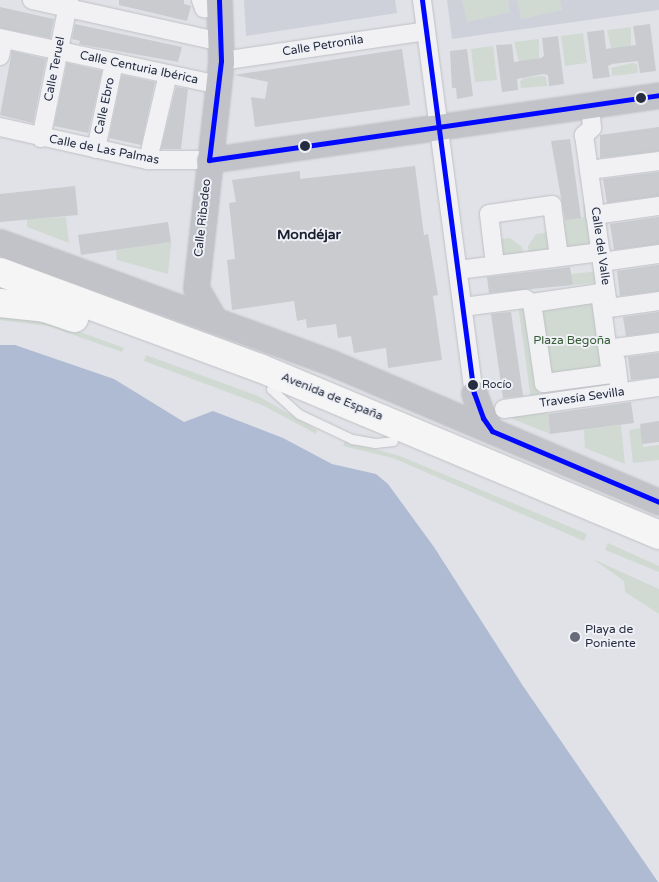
<!DOCTYPE html>
<html>
<head>
<meta charset="utf-8">
<style>
  body { margin:0 }
  #map { position:relative; width:659px; height:882px; overflow:hidden; background:#e1e2e7; font-family:"Varela Round",sans-serif }
  div>[style] { position:absolute }
  [style*='--x'] { left:calc(var(--x)*1px); top:calc(var(--y)*1px); width:calc(var(--w)*1px); rotate:calc(var(--a)*1deg) }
  .built>* { inset:0; background:#cfd1da }
  .green>* { inset:0; background:#d0dad2 }
  .water>* { inset:0; background:#afbbd3 }
  .building>* { inset:0; background:#c9cbcf }
  .roads { filter:drop-shadow(0 0 1px #bfc0c5) drop-shadow(0 0 1px #bfc0c5) }
  .lane>* { height:9px; margin:-4.5px; padding:0 4.5px; transform-origin:4.5px; border-radius:4.5px; background:#f1f1f3 }
  .street>* { height:18px; margin:-9px; padding:0 9px; transform-origin:9px; border-radius:9px; background:#f1f1f3 }
  .secondary>* { height:25px; margin:-12.5px; padding:0 12.5px; transform-origin:12.5px; border-radius:12.5px; background:#c2c3c9 }
  .highway>* { height:28px; margin:-14px; padding:0 14px; transform-origin:14px; border-radius:14px; background:#f5f5f6 }
  .bus-1>* { height:5px; margin:-2.5px; padding:0 2.5px; transform-origin:2.5px; border-radius:2.5px; background:#0008ff }
  .dots>* { width:14px; height:14px; translate:-50% -50%; box-sizing:border-box; border:2px solid #eff1f6; border-radius:50% }
  span { translate:-50% -50%; white-space:nowrap; text-align:center; line-height:1.15; -webkit-text-stroke:4px #eff1f6; paint-order:stroke }
  .bus-label { font-size:11px; color:#272d40 }
  .left { translate:0 -50%; text-align:left }
  .street-label { font-size:12px; color:#272d40 }
  .park-label { font-size:12px; color:#365c34 }
  .poi-label { font-size:12px; color:#272d40 }
  .neighbourhood-label { font-size:14px; color:#1a1e31; font-weight:700 }
</style>
</head>
<body>
<div id="map">
  <div class="built">
    <div style="clip-path:polygon(244px 0,395px 0,397px 13px,246px 36px)"></div>
    <div style="clip-path:polygon(447px 0,659px 0,659px 10px,452px 39px)"></div>
  </div>
  <div class="green">
    <div style="clip-path:polygon(462px 0,508px 0,510px 12px,467px 22px)"></div>
    <div style="clip-path:polygon(517px 0,560px 0,562px 10px,521px 19px)"></div>
    <div style="clip-path:polygon(631px 27px,631px 57px,614px 60px,607px 30px)"></div>
    <div style="clip-path:polygon(583px 33px,587px 63px,565px 66px,561px 36px)"></div>
    <div style="clip-path:polygon(539px 39px,539px 71px,522px 73px,514px 42px)"></div>
    <div style="clip-path:polygon(493px 46px,497px 80px,475px 82px,471px 49px)"></div>
    <div style="clip-path:polygon(632px 63px,637px 64px,638px 73px,612px 76px,611px 68px)"></div>
    <div style="clip-path:polygon(541px 76px,546px 77px,547px 86px,521px 88px,520px 81px,524px 78px)"></div>
    <div style="clip-path:polygon(583px 204px,590px 204px,596px 248px,566px 252px,561px 220px,584px 217px)"></div>
    <div style="clip-path:polygon(66px 217px,69px 243px,27px 227px,27px 219px)"></div>
    <div style="clip-path:polygon(552px 232px,554px 250px,529px 253px,528px 246px,536px 234px)"></div>
    <div style="clip-path:polygon(172px 235px,168px 274px,117px 260px,116px 250px,171px 242px)"></div>
    <div style="clip-path:polygon(510px 238px,522px 247px,523px 254px,496px 257px,494px 240px)"></div>
    <div style="clip-path:polygon(599px 271px,600px 282px,573px 285px,571px 274px)"></div>
    <div style="clip-path:polygon(606px 288px,618px 377px,538px 388px,540px 398px,531px 400px,518px 305px)"></div>
    <div style="clip-path:polygon(0 314px,58px 324px,124px 348px,122px 352px,48px 326px,0 320px)"></div>
    <div style="clip-path:polygon(146px 355px,258px 396px,317px 430px,316px 434px,262px 405px,144px 361px)"></div>
    <div style="clip-path:polygon(547px 410px,550px 434px,508px 417px)"></div>
    <div style="clip-path:polygon(621px 425px,625px 464px,585px 448px,584px 430px)"></div>
    <div style="clip-path:polygon(641px 428px,643px 447px,659px 445px,659px 460px,633px 463px,629px 430px)"></div>
    <div style="clip-path:polygon(345px 441px,400px 456px,587px 534px,584px 541px,393px 458px,343px 446px)"></div>
    <div style="clip-path:polygon(608px 543px,659px 566px,659px 572px,605px 550px)"></div>
    <div style="clip-path:polygon(593px 559px,659px 589px,659px 614px,625px 592px,624px 581px)"></div>
  </div>
  <div class="water">
    <div style="clip-path:polygon(0 345px,15px 345px,114px 379px,184px 422px,213px 411px,283px 438px,332px 464px,376px 474px,388px 484px,434px 547px,523px 686px,658px 882px,0 882px)"></div>
  </div>
  <div class="building">
    <div style="clip-path:polygon(119px 0,184px 0,184px 4px,191px 6px,187px 21px,119px 5px)"></div>
    <div style="clip-path:polygon(0 7px,54px 19px,50px 38px,0 28px)"></div>
    <div style="clip-path:polygon(75px 24px,182px 47px,178px 62px,79px 44px,80px 41px,72px 39px)"></div>
    <div style="clip-path:polygon(650px 24px,656px 71px,640px 73px,638px 61px,612px 64px,608px 66px,610px 77px,593px 79px,587px 32px,604px 30px,606px 49px,636px 45px,633px 26px)"></div>
    <div style="clip-path:polygon(558px 36px,564px 84px,549px 86px,548px 75px,543px 74px,517px 79px,518px 90px,502px 92px,496px 45px,512px 44px,514px 62px,541px 58px,544px 56px,542px 38px)"></div>
    <div style="clip-path:polygon(402px 49px,410px 105px,255px 127px,251px 97px,265px 99px,268px 82px,234px 75px)"></div>
    <div style="clip-path:polygon(467px 49px,473px 96px,457px 99px,456px 88px,452px 88px,450px 51px)"></div>
    <div style="clip-path:polygon(12px 51px,46px 59px,33px 123px,0 115px)"></div>
    <div style="clip-path:polygon(67px 63px,102px 71px,88px 133px,54px 126px)"></div>
    <div style="clip-path:polygon(122px 75px,155px 82px,141px 145px,109px 138px)"></div>
    <div style="clip-path:polygon(176px 87px,188px 89px,181px 149px,161px 149px)"></div>
    <div style="clip-path:polygon(659px 127px,659px 151px,600px 158px,600px 135px)"></div>
    <div style="clip-path:polygon(570px 139px,581px 218px,565px 220px,551px 141px)"></div>
    <div style="clip-path:polygon(415px 166px,424px 235px,428px 234px,438px 295px,433px 296px,442px 360px,388px 368px,386px 348px,354px 353px,351px 336px,338px 338px,336px 324px,307px 328px,306px 319px,297px 321px,294px 301px,232px 310px,227px 260px,235px 259px,229px 203px,236px 202px,232px 180px,300px 171px,300px 179px)"></div>
    <div style="clip-path:polygon(659px 172px,659px 196px,607px 203px,603px 179px)"></div>
    <div style="clip-path:polygon(75px 186px,78px 215px,0 222px,0 194px)"></div>
    <div style="clip-path:polygon(659px 217px,659px 244px,614px 250px,610px 224px)"></div>
    <div style="clip-path:polygon(168px 222px,171px 242px,81px 255px,78px 235px)"></div>
    <div style="clip-path:polygon(659px 265px,659px 291px,620px 296px,617px 271px)"></div>
    <div style="clip-path:polygon(570px 267px,573px 285px,489px 293px,487px 277px)"></div>
    <div style="clip-path:polygon(511px 312px,523px 396px,503px 398px,491px 314px)"></div>
    <div style="clip-path:polygon(659px 312px,659px 332px,626px 336px,623px 317px)"></div>
    <div style="clip-path:polygon(659px 353px,659px 377px,631px 380px,628px 357px)"></div>
    <div style="clip-path:polygon(631px 402px,634px 423px,550px 434px,548px 414px)"></div>
    <div style="clip-path:polygon(659px 421px,659px 442px,642px 444px,640px 424px)"></div>
  </div>
  <div class="roads">
    <div class="lane">
      <div style="--x:271;--y:389;--w:38;--a:42"></div>
      <div style="--x:299;--y:414;--w:59;--a:25.3"></div>
      <div style="--x:352;--y:439;--w:23;--a:10"></div>
      <div style="--x:375;--y:443;--w:18;--a:-6"></div>
    </div>
    <div class="street">
      <div style="--x:32;--y:0;--w:194;--a:12.5"></div>
      <div style="--x:201;--y:0;--w:9;--a:69"></div>
      <div style="--x:204;--y:8;--w:16;--a:4"></div>
      <div style="--x:422;--y:0;--w:396;--a:82.5"></div>
      <div style="--x:0;--y:38;--w:224;--a:12.1"></div>
      <div style="--x:0;--y:56;--w:17;--a:-77"></div>
      <div style="--x:221;--y:61;--w:207;--a:-8.3"></div>
      <div style="--x:590;--y:105;--w:23;--a:85"></div>
      <div style="--x:592;--y:128;--w:11;--a:139"></div>
      <div style="--x:584;--y:135;--w:172;--a:82"></div>
      <div style="--x:0;--y:127;--w:152;--a:12.6"></div>
      <div style="--x:148;--y:160;--w:61;--a:0"></div>
      <div style="--x:41;--y:138;--w:141;--a:-78.5"></div>
      <div style="--x:96;--y:149;--w:88;--a:-78.2"></div>
      <div style="--x:148;--y:160;--w:88;--a:-76.9"></div>
      <div style="--x:589;--y:170;--w:71;--a:-7.3"></div>
      <div style="--x:595;--y:215;--w:65;--a:-8"></div>
      <div style="--x:602;--y:262;--w:58;--a:-8"></div>
      <div style="--x:495;--y:265;--w:51;--a:-96.7"></div>
      <div style="--x:489;--y:214;--w:64;--a:-8.1"></div>
      <div style="--x:552;--y:205;--w:52;--a:82.3"></div>
      <div style="--x:458;--y:270;--w:144;--a:-7.2"></div>
      <div style="--x:600;--y:293;--w:82;--a:82.3"></div>
      <div style="--x:611;--y:374;--w:68;--a:172.3"></div>
      <div style="--x:544;--y:383;--w:81;--a:-98.5"></div>
      <div style="--x:532;--y:303;--w:69;--a:-8.4"></div>
      <div style="--x:463;--y:307;--w:63;--a:-7.4"></div>
      <div style="--x:525;--y:299;--w:8;--a:30"></div>
      <div style="--x:609;--y:308;--w:50;--a:-8"></div>
      <div style="--x:614;--y:348;--w:45;--a:-7.6"></div>
      <div style="--x:616;--y:361;--w:31;--a:83"></div>
      <div style="--x:504;--y:409;--w:157;--a:-8.1"></div>
    </div>
    <div class="secondary">
      <div style="--x:209;--y:160;--w:455;--a:-8.2"></div>
      <div style="--x:0;--y:242;--w:353;--a:20"></div>
      <div style="--x:332;--y:363;--w:355;--a:23"></div>
      <div style="--x:214;--y:319;--w:36;--a:-120"></div>
      <div style="--x:196;--y:288;--w:228;--a:-83.7"></div>
      <div style="--x:221;--y:61;--w:61;--a:-91.9"></div>
      <div style="--x:474;--y:393;--w:27;--a:70"></div>
      <div style="--x:483;--y:418;--w:16;--a:55"></div>
    </div>
    <div class="highway">
      <div style="--x:0;--y:272;--w:277;--a:20.3"></div>
      <div style="--x:260;--y:368;--w:433;--a:22.7"></div>
      <div style="--x:0;--y:303;--w:45;--a:6.3"></div>
      <div style="--x:45;--y:308;--w:31;--a:19"></div>
    </div>
  </div>
  <div class="bus-1">
    <div style="--x:219;--y:0;--w:61;--a:88.1"></div>
    <div style="--x:221;--y:61;--w:100;--a:96.9"></div>
    <div style="--x:209;--y:160;--w:455;--a:-8.2"></div>
    <div style="--x:422;--y:0;--w:396;--a:82.5"></div>
    <div style="--x:474;--y:393;--w:27;--a:70"></div>
    <div style="--x:483;--y:418;--w:16;--a:55"></div>
    <div style="--x:492;--y:431;--w:181;--a:23"></div>
  </div>
  <div class="dots">
    <div style="left:641px;top:98px;background:#272d40"></div>
    <div style="left:305px;top:146px;background:#272d40"></div>
    <div style="left:473px;top:385px;background:#272d40"></div>
    <div style="left:575px;top:637px;background:#686c7a"></div>
  </div>
  <div class="bus-label">
    <span class="left" style="left:482px;top:385px">Rocío</span>
  </div>
  <div class="street-label">
    <span style="left:323px;top:46px;rotate:-9deg">Calle Petronila</span>
    <span style="left:139px;top:68px;rotate:12deg">Calle Centuria Ibérica</span>
    <span style="left:55px;top:69px;rotate:-79deg">Calle Teruel</span>
    <span style="left:105px;top:106px;rotate:-78deg">Calle Ebro</span>
    <span style="left:104px;top:150px;rotate:11deg">Calle de Las Palmas</span>
    <span style="left:203px;top:218px;rotate:-84deg">Calle Ribadeo</span>
    <span style="left:600px;top:246px;rotate:82deg">Calle del Valle</span>
    <span style="left:332px;top:397px;rotate:22deg">Avenida de España</span>
    <span style="left:582px;top:398px;rotate:-8deg">Travesía Sevilla</span>
  </div>
  <div class="park-label">
    <span style="left:572px;top:341px">Plaza Begoña</span>
  </div>
  <div class="poi-label">
    <span class="left" style="left:585px;top:637px">Playa de<br>Poniente</span>
  </div>
  <div class="neighbourhood-label">
    <span style="left:309px;top:235px">Mondéjar</span>
  </div>
</div>
</body>
</html>
